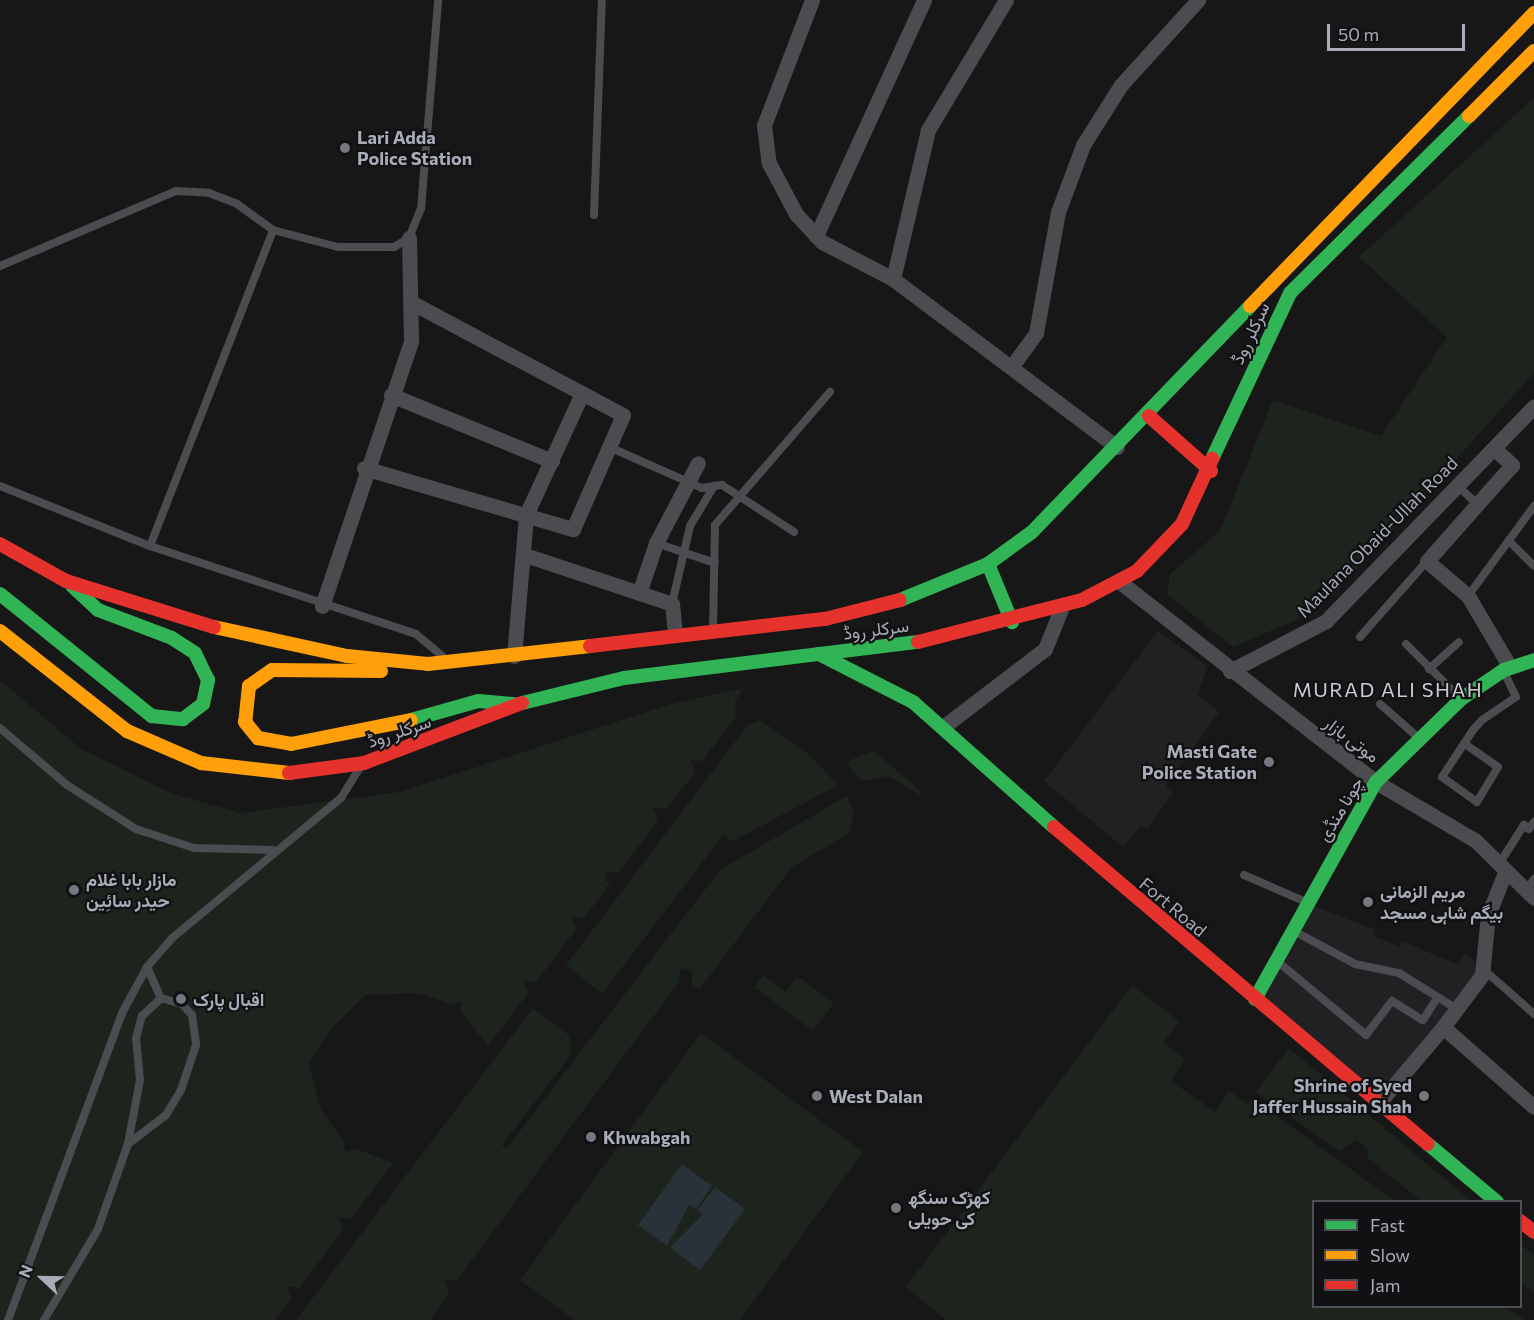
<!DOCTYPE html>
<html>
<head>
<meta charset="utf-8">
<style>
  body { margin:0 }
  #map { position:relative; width:1534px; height:1320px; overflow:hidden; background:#171717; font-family:Commissioner,Vazirmatn,sans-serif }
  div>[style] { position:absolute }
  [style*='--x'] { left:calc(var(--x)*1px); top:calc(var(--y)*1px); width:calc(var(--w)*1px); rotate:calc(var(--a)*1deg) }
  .built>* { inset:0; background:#212123 }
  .green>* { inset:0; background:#1d241e }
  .water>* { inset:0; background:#2a3239 }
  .lane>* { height:8px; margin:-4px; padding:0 4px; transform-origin:4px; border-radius:4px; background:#4b4c50 }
  .street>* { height:15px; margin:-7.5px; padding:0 7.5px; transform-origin:7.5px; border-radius:7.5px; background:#4b4c50 }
  .fast>* { height:14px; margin:-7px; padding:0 7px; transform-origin:7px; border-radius:7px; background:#30b455 }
  .slow>* { height:14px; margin:-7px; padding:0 7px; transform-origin:7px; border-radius:7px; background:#ff9f0a }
  .jam>* { height:14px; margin:-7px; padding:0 7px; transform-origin:7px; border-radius:7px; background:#e5322d }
  .dots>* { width:16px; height:16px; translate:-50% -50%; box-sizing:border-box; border:3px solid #111113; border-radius:50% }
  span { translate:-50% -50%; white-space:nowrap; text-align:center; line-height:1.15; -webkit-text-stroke:4.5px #111113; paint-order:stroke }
  .poi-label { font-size:18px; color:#a8adb8; font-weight:700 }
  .left { translate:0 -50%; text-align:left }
  .right { translate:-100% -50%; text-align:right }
  .street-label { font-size:18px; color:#a8adb8 }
  .neighbourhood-label { font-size:20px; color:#c9ccd4; letter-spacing:1.5px }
  .legend { position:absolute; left:1312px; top:1200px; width:210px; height:108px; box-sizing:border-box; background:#111113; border:2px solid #4d4f55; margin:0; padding:8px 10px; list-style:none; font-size:18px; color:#a8adb8 }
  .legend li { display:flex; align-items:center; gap:12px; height:30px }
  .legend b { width:30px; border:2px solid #4d4f55 }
  .north { position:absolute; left:12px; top:1248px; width:60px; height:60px; -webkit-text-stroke:4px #111113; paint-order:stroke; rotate:292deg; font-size:16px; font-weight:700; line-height:24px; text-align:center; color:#a8adb8 }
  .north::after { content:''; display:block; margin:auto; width:21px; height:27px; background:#a8adb8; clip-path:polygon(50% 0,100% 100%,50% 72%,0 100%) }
  .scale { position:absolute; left:1327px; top:24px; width:138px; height:27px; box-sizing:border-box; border:3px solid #a8adb8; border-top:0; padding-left:8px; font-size:18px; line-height:21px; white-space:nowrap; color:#a8adb8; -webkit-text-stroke:4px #111113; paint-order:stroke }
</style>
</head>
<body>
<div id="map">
  <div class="built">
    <div style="clip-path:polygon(1158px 631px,1207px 666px,1198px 695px,1219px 712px,1166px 786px,1173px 793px,1147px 829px,1141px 826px,1123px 847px,1044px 781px)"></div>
    <div style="clip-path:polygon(1307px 903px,1375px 930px,1373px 936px,1399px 946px,1402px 941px,1459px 965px,1464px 953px,1488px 973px,1378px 1104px,1255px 999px)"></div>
  </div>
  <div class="green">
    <div style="clip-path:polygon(1534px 98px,1534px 373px,1335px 593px,1305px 616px,1233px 647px,1167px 594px,1170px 574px,1220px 531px,1273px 400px,1381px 436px,1447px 337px,1359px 257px)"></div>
    <div style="clip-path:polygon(0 680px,81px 749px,173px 794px,241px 813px,400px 792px,671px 704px,744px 688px,735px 701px,736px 717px,702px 761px,690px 760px,695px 773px,666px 809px,653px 808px,658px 821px,618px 873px,606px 871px,605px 880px,610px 884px,584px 918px,571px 917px,576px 929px,536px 982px,523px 981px,528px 993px,488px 1046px,461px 1011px,461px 1002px,451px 1004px,418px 993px,366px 995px,331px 1029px,309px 1063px,321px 1110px,344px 1141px,345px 1152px,356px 1149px,393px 1163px,351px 1219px,339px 1217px,343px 1230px,299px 1288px,287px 1286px,291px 1299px,275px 1320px,0 1320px)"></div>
    <div style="clip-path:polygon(760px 720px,807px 753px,838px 785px,733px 841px,723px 835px,602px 994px,566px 965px,747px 726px)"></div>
    <div style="clip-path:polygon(874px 751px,922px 792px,920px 795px,888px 776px,861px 781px,846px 762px)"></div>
    <div style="clip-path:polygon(847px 796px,854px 812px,849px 833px,792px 867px,699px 990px,692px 984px,693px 972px,681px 968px,679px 982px,457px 1280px,444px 1280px,449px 1294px,430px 1320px,296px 1320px,533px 1008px,569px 1035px,571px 1055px,502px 1145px,506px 1149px,720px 870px)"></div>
    <div style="clip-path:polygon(763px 975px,786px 992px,797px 976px,834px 1003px,813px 1031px,754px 987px)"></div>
    <div style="clip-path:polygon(1132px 985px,1179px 1021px,1163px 1043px,1185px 1059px,1171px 1081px,1215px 1112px,1229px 1091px,1248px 1104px,1252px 1098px,1395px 1201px,1314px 1202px,1314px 1306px,1505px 1307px,1524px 1320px,946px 1320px,906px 1287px)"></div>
    <div style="clip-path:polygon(701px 1033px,863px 1152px,740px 1320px,575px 1320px,520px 1280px)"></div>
    <div style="clip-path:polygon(1289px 1048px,1471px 1201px,1421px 1201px,1368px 1158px,1367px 1148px,1356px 1140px,1339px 1151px,1256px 1092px)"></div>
    <div style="clip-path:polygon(1520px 1244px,1534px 1255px,1534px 1293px,1521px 1282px)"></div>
  </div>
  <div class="water">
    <div style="clip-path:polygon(682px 1164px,712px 1186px,696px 1209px,689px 1205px,667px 1246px,638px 1225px)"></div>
    <div style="clip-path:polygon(715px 1187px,745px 1209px,700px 1270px,670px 1248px,703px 1214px,698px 1210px)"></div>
  </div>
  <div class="lane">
    <div style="--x:594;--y:215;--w:215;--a:-87.9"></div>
    <div style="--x:0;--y:266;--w:191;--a:-23.1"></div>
    <div style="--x:176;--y:191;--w:33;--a:3"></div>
    <div style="--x:209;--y:193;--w:30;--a:21"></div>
    <div style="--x:237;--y:204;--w:44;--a:35.8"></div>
    <div style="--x:273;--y:230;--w:67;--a:14.7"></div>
    <div style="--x:338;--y:247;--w:56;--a:0"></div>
    <div style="--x:394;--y:247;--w:17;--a:-31"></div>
    <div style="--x:409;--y:238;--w:31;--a:-68"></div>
    <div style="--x:421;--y:209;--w:210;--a:-85.3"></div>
    <div style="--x:609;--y:447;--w:102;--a:23.8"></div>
    <div style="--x:702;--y:488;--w:20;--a:-9"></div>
    <div style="--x:722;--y:485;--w:86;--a:33.1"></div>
    <div style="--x:0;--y:486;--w:162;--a:21.8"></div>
    <div style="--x:150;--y:546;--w:280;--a:18.3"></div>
    <div style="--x:416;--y:634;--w:34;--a:40"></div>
    <div style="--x:1461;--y:489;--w:22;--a:43"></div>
    <div style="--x:1509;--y:541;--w:35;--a:45"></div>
    <div style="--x:656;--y:543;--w:62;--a:18.7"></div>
    <div style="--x:150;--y:546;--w:339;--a:-68.7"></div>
    <div style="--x:1468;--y:596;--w:112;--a:-53.7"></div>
    <div style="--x:672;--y:604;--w:80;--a:-77"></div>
    <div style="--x:690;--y:526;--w:47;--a:-59"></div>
    <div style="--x:713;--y:630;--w:105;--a:-88.9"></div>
    <div style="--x:715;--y:525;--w:176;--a:-49.2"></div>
    <div style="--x:1360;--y:637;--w:101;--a:-48.6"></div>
    <div style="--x:1406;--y:644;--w:76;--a:45"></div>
    <div style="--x:1429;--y:669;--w:40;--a:-42"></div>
    <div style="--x:1380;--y:704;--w:53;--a:41.2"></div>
    <div style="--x:0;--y:728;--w:88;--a:40.4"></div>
    <div style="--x:67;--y:785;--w:82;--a:32.5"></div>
    <div style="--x:136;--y:829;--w:61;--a:18.1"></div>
    <div style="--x:194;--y:848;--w:79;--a:1.5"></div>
    <div style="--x:1465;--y:744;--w:40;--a:34.9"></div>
    <div style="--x:1498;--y:767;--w:41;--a:121"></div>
    <div style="--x:1477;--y:802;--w:43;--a:-144.5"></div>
    <div style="--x:1442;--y:777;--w:56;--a:-56.6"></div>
    <div style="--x:1473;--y:730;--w:13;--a:-48"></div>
    <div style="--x:1482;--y:720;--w:41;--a:-34.1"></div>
    <div style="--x:1516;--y:697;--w:28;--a:-116"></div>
    <div style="--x:1501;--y:861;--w:43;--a:-57.4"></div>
    <div style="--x:1524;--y:825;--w:6;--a:39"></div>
    <div style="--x:1529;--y:829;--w:9;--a:-54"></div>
    <div style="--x:1244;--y:875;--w:68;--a:23.5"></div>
    <div style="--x:1526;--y:890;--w:14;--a:-54"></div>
    <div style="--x:1294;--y:931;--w:69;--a:28.4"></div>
    <div style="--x:1355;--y:964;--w:45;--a:11.6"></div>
    <div style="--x:1399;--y:973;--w:68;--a:31.8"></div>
    <div style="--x:1277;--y:961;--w:116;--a:39.7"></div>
    <div style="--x:1366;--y:1035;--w:43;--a:-52.6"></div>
    <div style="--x:1392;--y:1001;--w:36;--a:32"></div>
    <div style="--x:1423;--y:1020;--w:27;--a:-57"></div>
    <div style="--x:147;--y:967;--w:34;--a:66"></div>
    <div style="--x:1483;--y:969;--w:68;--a:41.4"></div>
    <div style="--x:161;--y:998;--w:22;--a:16"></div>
    <div style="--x:182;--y:1004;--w:15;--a:48"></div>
    <div style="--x:192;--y:1015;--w:30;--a:82"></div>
    <div style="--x:196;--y:1045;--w:47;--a:108.4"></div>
    <div style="--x:181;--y:1090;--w:29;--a:121"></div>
    <div style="--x:166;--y:1115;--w:48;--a:142.7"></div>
    <div style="--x:128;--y:1144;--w:65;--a:-79.4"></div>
    <div style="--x:140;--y:1080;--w:42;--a:-95.4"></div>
    <div style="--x:136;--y:1038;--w:23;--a:-75"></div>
    <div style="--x:142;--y:1016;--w:26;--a:-43"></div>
    <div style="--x:8;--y:1320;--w:327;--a:-69.6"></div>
    <div style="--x:122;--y:1013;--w:52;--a:-61.5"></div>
    <div style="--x:147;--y:967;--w:37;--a:-49"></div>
    <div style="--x:171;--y:939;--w:221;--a:-39.7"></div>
    <div style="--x:341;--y:798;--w:36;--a:-58"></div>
    <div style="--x:44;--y:1320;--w:106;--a:-59.3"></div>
    <div style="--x:98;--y:1229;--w:90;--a:-70.6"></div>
  </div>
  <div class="street">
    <div style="--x:812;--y:0;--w:134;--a:111"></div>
    <div style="--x:764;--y:125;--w:38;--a:83"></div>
    <div style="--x:769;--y:163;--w:58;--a:62.1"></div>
    <div style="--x:796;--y:214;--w:38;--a:47"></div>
    <div style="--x:822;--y:242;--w:80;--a:27.5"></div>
    <div style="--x:1006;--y:0;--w:152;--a:121"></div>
    <div style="--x:928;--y:130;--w:153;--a:103.2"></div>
    <div style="--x:893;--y:279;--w:280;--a:36.9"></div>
    <div style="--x:816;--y:236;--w:260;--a:-65.4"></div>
    <div style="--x:1012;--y:366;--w:41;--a:-54"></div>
    <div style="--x:1036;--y:333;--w:123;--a:-79.7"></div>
    <div style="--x:1058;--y:212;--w:72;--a:-69.5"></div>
    <div style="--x:1083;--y:145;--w:71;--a:-57.7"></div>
    <div style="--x:1121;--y:85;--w:115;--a:-47.8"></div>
    <div style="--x:391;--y:395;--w:174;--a:22.3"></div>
    <div style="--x:1497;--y:451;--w:21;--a:43"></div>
    <div style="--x:1512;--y:465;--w:128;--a:131.5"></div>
    <div style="--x:1427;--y:561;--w:54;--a:40.5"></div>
    <div style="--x:1468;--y:596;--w:82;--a:59.4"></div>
    <div style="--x:364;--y:468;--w:218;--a:16.3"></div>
    <div style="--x:573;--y:529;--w:124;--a:-66.3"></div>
    <div style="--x:623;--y:415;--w:237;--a:-152"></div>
    <div style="--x:525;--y:555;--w:155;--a:18.4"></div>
    <div style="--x:672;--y:604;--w:31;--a:84"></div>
    <div style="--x:1120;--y:582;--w:325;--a:38"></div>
    <div style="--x:1376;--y:782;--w:116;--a:30.5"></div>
    <div style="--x:1476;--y:841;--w:81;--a:44.5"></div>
    <div style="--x:639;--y:593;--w:53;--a:-71.2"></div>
    <div style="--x:656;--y:543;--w:90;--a:-62.3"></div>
    <div style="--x:322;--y:606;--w:280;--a:-71.4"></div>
    <div style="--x:411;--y:341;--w:103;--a:-91.1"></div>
    <div style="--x:514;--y:656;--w:142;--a:-85.1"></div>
    <div style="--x:526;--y:515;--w:134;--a:-65.3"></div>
    <div style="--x:1230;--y:671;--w:108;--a:-27.5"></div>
    <div style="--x:1326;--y:621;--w:299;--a:-45.9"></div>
    <div style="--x:943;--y:727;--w:128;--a:-37.4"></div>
    <div style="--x:1045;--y:649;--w:45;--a:-68"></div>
    <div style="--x:1443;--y:1027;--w:65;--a:-53.1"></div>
    <div style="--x:1482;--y:975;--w:60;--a:-84.3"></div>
    <div style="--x:1488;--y:915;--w:48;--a:-68.2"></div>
    <div style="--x:1378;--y:1104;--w:101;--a:-49.8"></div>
    <div style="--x:1443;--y:1027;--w:121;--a:41.3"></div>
  </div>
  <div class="fast">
    <div style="--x:1212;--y:459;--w:183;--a:-64.8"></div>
    <div style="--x:1290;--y:293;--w:252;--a:-44.7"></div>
    <div style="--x:988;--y:564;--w:63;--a:67.5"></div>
    <div style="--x:0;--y:594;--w:195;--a:38.8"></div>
    <div style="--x:152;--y:716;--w:31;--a:6"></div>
    <div style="--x:183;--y:719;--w:25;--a:-37"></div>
    <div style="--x:203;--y:704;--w:25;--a:-78"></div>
    <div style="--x:208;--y:680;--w:30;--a:-116"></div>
    <div style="--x:195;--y:653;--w:27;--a:-147"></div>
    <div style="--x:172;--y:638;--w:79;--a:-159.3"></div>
    <div style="--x:98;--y:610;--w:35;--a:-137"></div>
    <div style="--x:900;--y:600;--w:95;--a:-22.2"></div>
    <div style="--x:988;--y:564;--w:54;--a:-36"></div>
    <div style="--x:1032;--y:532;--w:314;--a:-46"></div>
    <div style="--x:819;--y:654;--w:106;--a:27.1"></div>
    <div style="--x:913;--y:702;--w:188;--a:41.6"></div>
    <div style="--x:522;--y:703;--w:105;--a:-13.8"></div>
    <div style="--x:624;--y:678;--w:296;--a:-7"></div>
    <div style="--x:411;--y:720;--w:70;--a:-15.8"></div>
    <div style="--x:478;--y:701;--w:37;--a:5"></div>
    <div style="--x:1255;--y:999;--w:248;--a:-60.9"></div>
    <div style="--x:1376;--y:782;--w:119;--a:-44.3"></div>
    <div style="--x:1461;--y:699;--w:52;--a:-34"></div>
    <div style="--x:1504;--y:670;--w:32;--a:-18"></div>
    <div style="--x:1428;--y:1144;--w:90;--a:40"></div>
  </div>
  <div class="slow">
    <div style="--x:1469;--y:116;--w:92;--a:-45"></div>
    <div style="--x:1250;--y:306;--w:408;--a:-45.9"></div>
    <div style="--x:214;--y:627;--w:136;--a:12.3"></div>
    <div style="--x:347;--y:656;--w:81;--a:5.6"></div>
    <div style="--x:428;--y:664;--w:163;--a:-6.3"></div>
    <div style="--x:0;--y:631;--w:162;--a:38.2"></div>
    <div style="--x:127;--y:731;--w:81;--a:23.4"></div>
    <div style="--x:201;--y:763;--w:89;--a:6.5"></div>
    <div style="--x:381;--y:671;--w:109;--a:-179.5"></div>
    <div style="--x:272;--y:670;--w:28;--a:145"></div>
    <div style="--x:249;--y:686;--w:36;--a:96"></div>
    <div style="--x:245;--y:722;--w:21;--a:51"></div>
    <div style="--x:258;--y:738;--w:34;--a:10"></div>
    <div style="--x:291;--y:744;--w:122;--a:-11.3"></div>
  </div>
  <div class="jam">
    <div style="--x:1149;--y:416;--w:83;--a:41.6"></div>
    <div style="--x:0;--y:544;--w:76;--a:29.3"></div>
    <div style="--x:66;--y:581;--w:155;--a:17.3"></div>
    <div style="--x:918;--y:642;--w:169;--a:-14.4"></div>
    <div style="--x:1082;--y:600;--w:62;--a:-27.8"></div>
    <div style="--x:1137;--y:571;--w:65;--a:-46.2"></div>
    <div style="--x:1182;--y:524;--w:72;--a:-65.2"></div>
    <div style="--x:590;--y:646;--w:237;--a:-6.6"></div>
    <div style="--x:825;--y:619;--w:77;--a:-14.2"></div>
    <div style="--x:289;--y:773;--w:76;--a:-7.6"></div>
    <div style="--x:364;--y:763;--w:169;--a:-20.8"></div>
    <div style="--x:1054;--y:827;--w:490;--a:40.3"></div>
    <div style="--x:1520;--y:1221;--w:18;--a:38"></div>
  </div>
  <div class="dots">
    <div style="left:345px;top:148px;background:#757880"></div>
    <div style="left:1269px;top:762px;background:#757880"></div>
    <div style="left:74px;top:890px;background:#757880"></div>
    <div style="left:1368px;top:902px;background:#757880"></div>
    <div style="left:181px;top:999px;background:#757880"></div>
    <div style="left:817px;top:1096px;background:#757880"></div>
    <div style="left:1424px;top:1096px;background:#757880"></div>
    <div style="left:591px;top:1137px;background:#757880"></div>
    <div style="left:896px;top:1208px;background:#757880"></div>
  </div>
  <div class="poi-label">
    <span class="left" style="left:357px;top:148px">Lari Adda<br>Police Station</span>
    <span class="right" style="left:1257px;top:762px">Masti Gate<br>Police Station</span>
    <span class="left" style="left:86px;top:890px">مازار بابا غلام<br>حیدر سائِین</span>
    <span class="left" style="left:1380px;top:902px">مریم الزمانی<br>بیگم شاہی مسجد</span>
    <span class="left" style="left:193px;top:999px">اقبال پارک</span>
    <span class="right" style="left:1412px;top:1096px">Shrine of Syed<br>Jaffer Hussain Shah</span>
    <span class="left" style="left:829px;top:1096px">West Dalan</span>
    <span class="left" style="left:603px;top:1137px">Khwabgah</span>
    <span class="left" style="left:908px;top:1208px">کھڑک سنگھ<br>کی حویلی</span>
  </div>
  <div class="street-label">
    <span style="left:1250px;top:333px;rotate:-65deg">سرکلر روڈ</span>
    <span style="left:1377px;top:537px;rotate:-45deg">Maulana Obaid-Ullah Road</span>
    <span style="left:876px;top:629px;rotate:-7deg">سرکلر روڈ</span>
    <span style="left:399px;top:731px;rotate:-19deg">سرکلر روڈ</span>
    <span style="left:1352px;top:739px;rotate:37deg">موتی بازار</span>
    <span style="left:1340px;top:809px;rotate:-59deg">چونا منڈی</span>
    <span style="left:1173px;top:907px;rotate:40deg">Fort Road</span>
  </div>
  <div class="neighbourhood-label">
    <span style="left:1388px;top:689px">MURAD ALI SHAH</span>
  </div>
  <ul class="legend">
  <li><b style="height:8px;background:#30b455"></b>Fast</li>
  <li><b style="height:8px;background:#ff9f0a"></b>Slow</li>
  <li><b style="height:8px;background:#e5322d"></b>Jam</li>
  </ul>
  <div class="north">N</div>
  <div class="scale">50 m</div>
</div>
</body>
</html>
